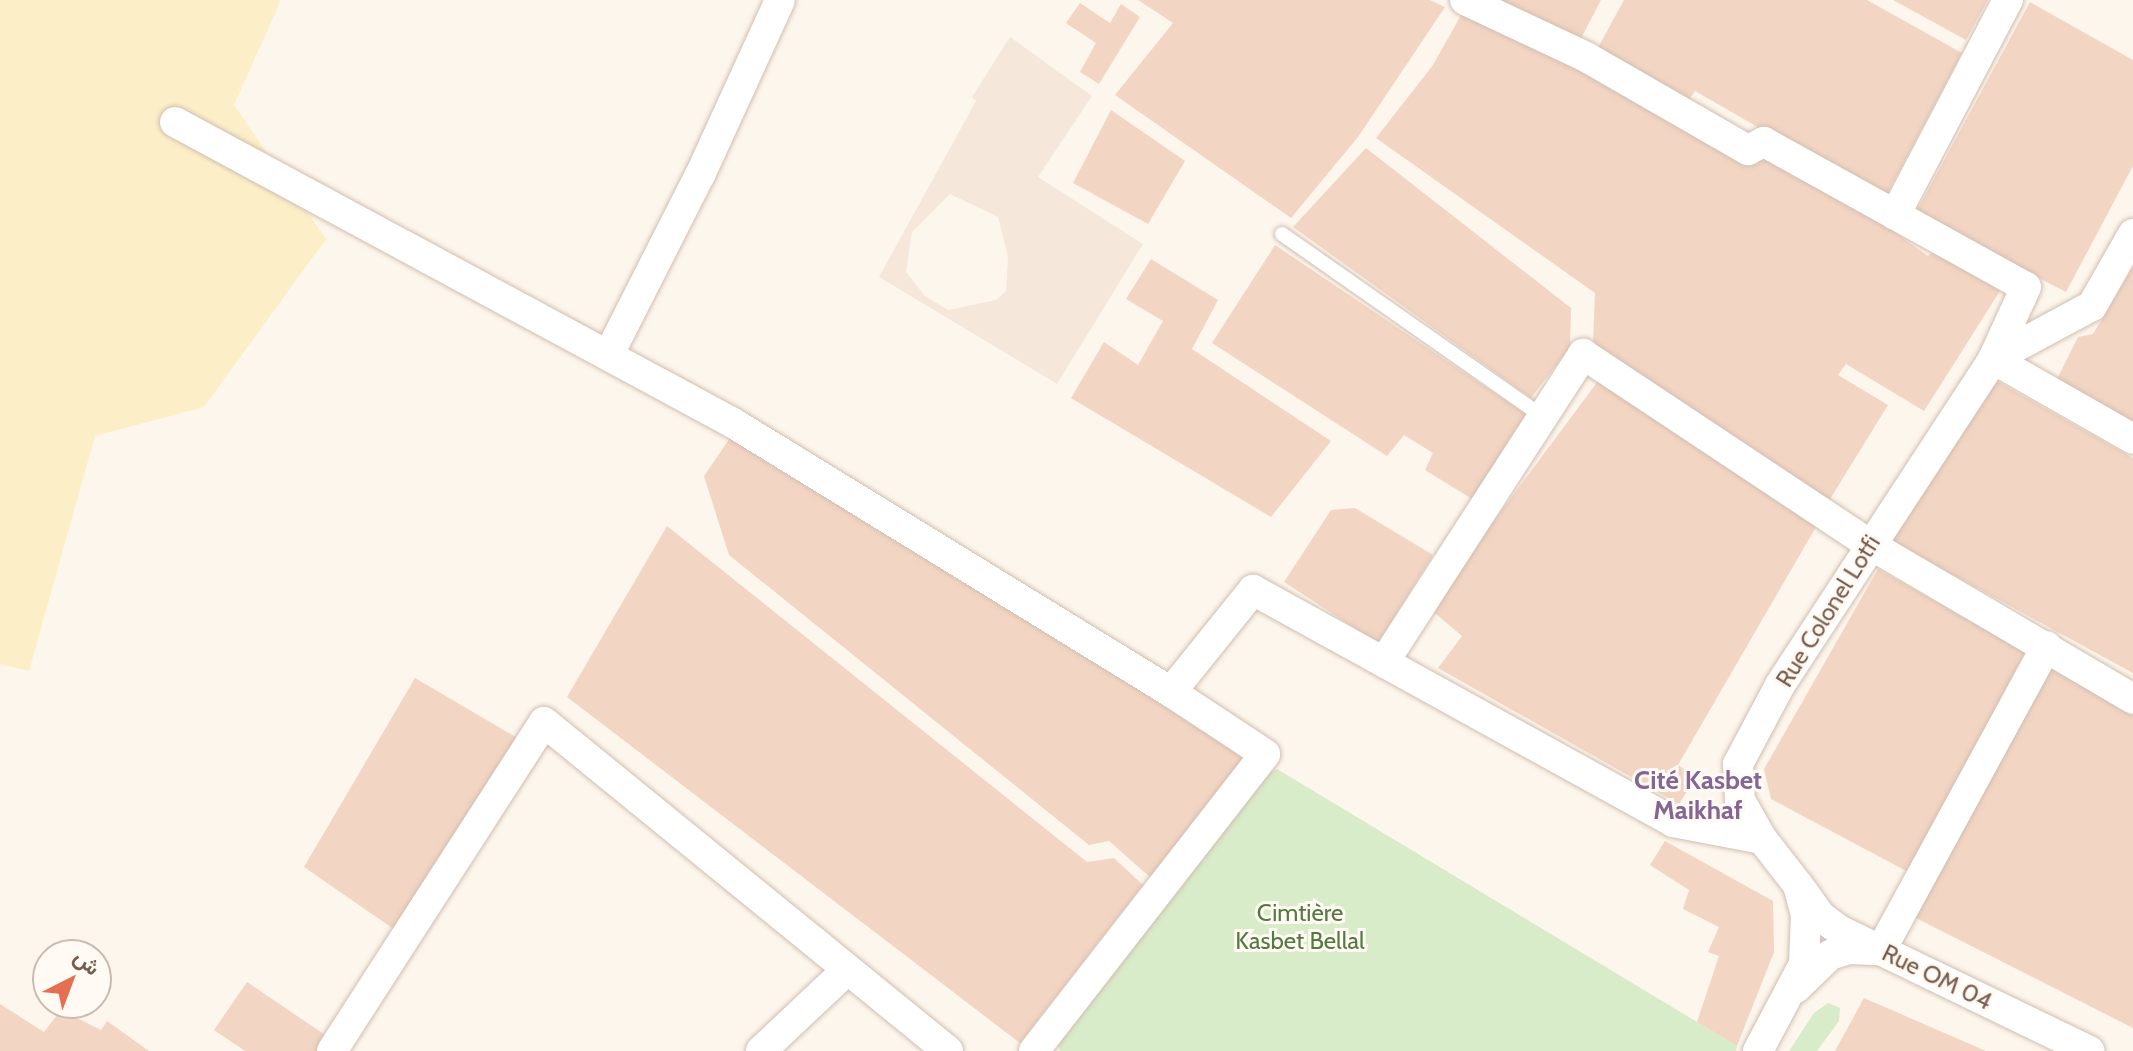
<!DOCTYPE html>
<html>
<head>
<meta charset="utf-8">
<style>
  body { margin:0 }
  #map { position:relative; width:2133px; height:1051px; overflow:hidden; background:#fdf6ec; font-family:Cabin,Vazirmatn,sans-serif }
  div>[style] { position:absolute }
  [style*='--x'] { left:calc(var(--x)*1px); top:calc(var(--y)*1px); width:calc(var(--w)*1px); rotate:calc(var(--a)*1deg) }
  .residential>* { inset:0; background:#f5e8da }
  .green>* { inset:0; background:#d8ecc9 }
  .sand>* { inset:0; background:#fcefc7 }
  .building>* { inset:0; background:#f3d5c3 }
  .roads { filter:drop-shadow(0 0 2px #d1beb0) drop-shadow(0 0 2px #d1beb0) }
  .lane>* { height:14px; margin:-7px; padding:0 7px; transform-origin:7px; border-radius:7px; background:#fff }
  .street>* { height:30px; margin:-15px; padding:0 15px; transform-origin:15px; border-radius:15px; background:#fff }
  span { translate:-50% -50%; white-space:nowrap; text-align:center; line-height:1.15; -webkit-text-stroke:6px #fffaf3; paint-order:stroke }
  .street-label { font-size:24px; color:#7a5c4d }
  .park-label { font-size:24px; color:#537a41 }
  .neighbourhood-label { font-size:26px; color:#846695; font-weight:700 }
  .north { position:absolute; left:32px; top:939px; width:80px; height:80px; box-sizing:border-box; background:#fffaf3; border:2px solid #cabbb1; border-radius:50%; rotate:42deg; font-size:22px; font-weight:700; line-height:32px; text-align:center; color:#7a5c4d }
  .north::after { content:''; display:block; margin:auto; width:28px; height:36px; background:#e76f51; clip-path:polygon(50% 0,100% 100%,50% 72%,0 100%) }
</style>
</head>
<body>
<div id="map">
  <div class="residential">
    <div style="clip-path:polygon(evenodd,1010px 37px,1092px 96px,1038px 177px,1143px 244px,1057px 384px,879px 277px,976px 101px,972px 97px,1010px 37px,950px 194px,998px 217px,1008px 256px,1006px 291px,996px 300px,948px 310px,925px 296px,906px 272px,912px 232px,950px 194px)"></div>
  </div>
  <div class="green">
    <div style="clip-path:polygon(1277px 769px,1737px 1046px,1736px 1051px,1060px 1051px,1056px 1040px,1253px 783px)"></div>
    <div style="clip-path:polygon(1828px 1003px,1840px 1008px,1839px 1021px,1817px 1051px,1789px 1051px,1814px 1013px)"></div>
  </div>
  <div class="sand">
    <div style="clip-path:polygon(0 0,281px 0,234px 105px,326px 239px,204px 407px,95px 436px,29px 671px,0 664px)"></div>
  </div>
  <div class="building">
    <div style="clip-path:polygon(1138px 0,1430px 0,1445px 7px,1358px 137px,1291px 218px,1115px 95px,1173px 23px)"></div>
    <div style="clip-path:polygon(1485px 0,1601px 0,1577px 46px)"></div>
    <div style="clip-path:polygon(1624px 0,1867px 0,1962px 53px,1884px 200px,1695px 91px,1686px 104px,1595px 53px)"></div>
    <div style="clip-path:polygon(1893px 0,1988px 0,1966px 40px)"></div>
    <div style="clip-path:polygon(2030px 2px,2133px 60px,2133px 166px,2066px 292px,1915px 214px)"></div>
    <div style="clip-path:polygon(1080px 3px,1110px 23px,1121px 4px,1140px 17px,1099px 84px,1080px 72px,1096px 43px,1066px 23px)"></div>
    <div style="clip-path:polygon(1464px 10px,1758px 151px,1862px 209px,1928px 256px,1937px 248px,2000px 291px,1924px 411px,1846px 364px,1838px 375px,1888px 405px,1827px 504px,1593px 343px,1595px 293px,1376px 138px,1433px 65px)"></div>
    <div style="clip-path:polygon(1111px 110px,1185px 161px,1148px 224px,1073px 183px)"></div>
    <div style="clip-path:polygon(1366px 148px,1571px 308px,1570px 347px,1531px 398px,1293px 227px)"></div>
    <div style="clip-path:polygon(1275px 245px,1530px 417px,1477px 502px,1425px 470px,1433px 453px,1404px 435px,1387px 456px,1212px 343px)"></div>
    <div style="clip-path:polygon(1151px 259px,1218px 300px,1192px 349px,1331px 441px,1271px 517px,1071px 398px,1104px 342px,1138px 365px,1163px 321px,1126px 299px)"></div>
    <div style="clip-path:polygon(2133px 267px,2133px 425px,2055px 383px,2078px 337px,2093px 334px)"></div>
    <div style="clip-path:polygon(1601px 377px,1820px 520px,1678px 765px,1696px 777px,1679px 804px,1438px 668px,1462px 636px,1429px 608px)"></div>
    <div style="clip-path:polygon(1993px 379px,2133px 458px,2133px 673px,1889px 540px)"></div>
    <div style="clip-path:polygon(734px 432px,1247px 759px,1151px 878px,1109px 841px,1089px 845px,729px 555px,704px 476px)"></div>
    <div style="clip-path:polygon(1355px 508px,1433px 555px,1378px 643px,1284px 582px,1331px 510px)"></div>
    <div style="clip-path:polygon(667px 526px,1087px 862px,1114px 858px,1143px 885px,1020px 1043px,567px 697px)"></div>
    <div style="clip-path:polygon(1878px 569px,2025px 652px,1910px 873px,1771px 799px,1764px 769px)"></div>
    <div style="clip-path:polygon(2050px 666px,2133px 715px,2133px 1028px,1914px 917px)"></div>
    <div style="clip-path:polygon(415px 678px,524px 742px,398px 932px,304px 867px)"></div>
    <div style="clip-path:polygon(1665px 841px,1773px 901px,1774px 952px,1737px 1046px,1697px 1022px,1719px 956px,1708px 952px,1719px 927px,1683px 909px,1689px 890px,1650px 865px)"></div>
    <div style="clip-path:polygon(247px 982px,331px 1039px,323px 1051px,245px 1051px,214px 1030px)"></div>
    <div style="clip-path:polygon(1864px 998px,1986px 1051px,1835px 1051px)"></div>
    <div style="clip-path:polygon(0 1004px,44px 1032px,61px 1010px,101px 1030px,107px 1021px,149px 1051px,0 1051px)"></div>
  </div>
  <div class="roads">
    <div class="lane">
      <div style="--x:1282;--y:234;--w:317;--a:35"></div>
    </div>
    <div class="street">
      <div style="--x:1465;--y:0;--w:134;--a:25.2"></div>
      <div style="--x:1586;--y:57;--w:187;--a:29.9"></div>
      <div style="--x:1748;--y:150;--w:18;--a:-27"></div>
      <div style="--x:1764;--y:142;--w:299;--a:29"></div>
      <div style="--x:2026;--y:287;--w:79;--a:114.6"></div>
      <div style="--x:1993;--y:359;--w:161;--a:29.7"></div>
      <div style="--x:175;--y:122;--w:634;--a:28.34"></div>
      <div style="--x:733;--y:423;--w:514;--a:31.56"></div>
      <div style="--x:1895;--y:215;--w:243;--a:-62.3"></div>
      <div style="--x:609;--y:354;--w:201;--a:-63.1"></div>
      <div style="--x:700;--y:175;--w:192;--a:-65.4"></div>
      <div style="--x:1384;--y:662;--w:367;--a:-57.1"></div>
      <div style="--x:1583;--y:354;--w:343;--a:33.6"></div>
      <div style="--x:1869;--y:544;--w:306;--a:30.4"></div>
      <div style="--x:1802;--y:890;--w:32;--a:55"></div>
      <div style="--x:1820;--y:916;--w:26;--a:36"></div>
      <div style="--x:1841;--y:931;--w:276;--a:25.8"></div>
      <div style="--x:1796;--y:988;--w:47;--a:-44.1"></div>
      <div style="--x:1830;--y:955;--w:19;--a:-18"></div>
      <div style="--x:1848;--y:949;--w:33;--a:2"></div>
      <div style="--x:1881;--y:950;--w:346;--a:-61.4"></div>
      <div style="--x:332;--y:1051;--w:391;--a:-57.2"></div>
      <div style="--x:544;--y:722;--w:521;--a:39.16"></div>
      <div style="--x:761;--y:1051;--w:117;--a:-43.3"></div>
      <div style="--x:1034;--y:1051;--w:376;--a:-52.1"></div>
      <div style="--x:1265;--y:754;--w:113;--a:-146.6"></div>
      <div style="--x:1171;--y:692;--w:131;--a:-51.2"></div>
      <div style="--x:1253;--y:590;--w:480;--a:28.9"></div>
      <div style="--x:1673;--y:822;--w:91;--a:10.8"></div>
      <div style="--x:1758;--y:1051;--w:98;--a:-62.1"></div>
      <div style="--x:1804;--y:964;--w:49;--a:-87.7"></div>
      <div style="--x:1806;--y:915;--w:31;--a:-105"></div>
      <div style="--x:1798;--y:885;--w:58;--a:-128"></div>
      <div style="--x:1762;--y:839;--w:45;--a:-119.4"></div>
      <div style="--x:1740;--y:800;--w:36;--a:-93"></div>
      <div style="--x:1738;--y:764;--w:89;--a:-62"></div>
      <div style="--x:1780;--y:685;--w:389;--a:-56.8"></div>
      <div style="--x:1993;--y:359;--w:112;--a:-28.2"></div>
      <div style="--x:2092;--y:306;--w:83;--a:-60.3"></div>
    </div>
  </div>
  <div class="street-label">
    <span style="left:1828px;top:611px;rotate:-58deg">Rue Colonel Lotfi</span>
    <span style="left:1937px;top:977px;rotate:26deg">Rue OM 04</span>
  </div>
  <div class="park-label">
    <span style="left:1300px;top:927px">Cimtière<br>Kasbet Bellal</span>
  </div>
  <div class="neighbourhood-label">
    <span style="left:1698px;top:796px">Cité Kasbet<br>Maikhaf</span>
  </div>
  <div class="north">ش</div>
</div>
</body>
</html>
